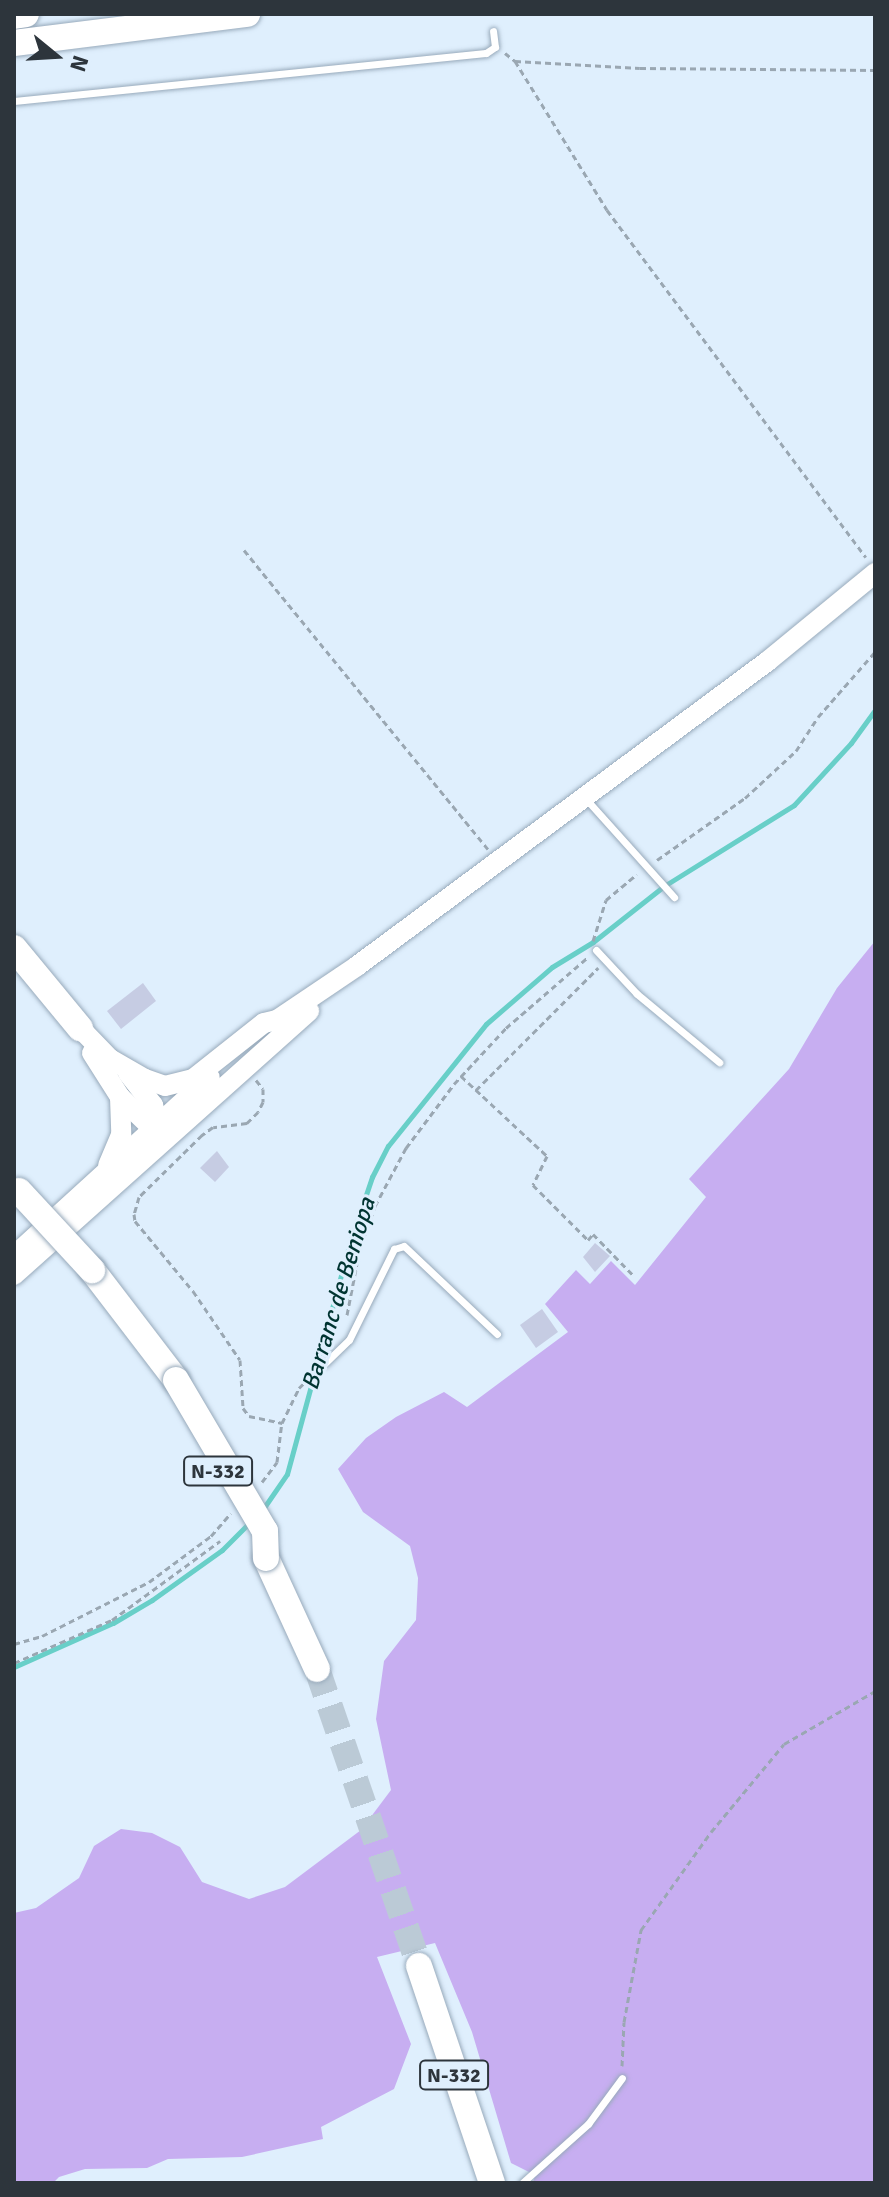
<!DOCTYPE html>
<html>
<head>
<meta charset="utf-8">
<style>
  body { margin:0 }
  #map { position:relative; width:889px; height:2197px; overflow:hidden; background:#dfeffd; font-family:Signika,sans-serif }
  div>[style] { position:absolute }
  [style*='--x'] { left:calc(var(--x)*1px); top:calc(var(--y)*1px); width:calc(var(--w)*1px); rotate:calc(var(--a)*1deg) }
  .forest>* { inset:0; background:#c7aef1 }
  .stream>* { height:5px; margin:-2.5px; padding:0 2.5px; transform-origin:2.5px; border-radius:2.5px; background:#68cfc8 }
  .building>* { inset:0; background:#c6cce3 }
  .highway-tunnel>* { height:26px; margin-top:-13px; transform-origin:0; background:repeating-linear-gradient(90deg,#bbcad6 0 26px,transparent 0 39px) }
  .path>* { height:3px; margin-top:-1.5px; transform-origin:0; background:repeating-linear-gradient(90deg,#9aa7b2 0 6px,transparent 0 10px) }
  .roads { filter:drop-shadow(0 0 2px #98aabb) drop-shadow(0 0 2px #98aabb) }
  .lane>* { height:7px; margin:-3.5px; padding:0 3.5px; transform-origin:3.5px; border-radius:3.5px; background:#fff }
  .secondary>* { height:20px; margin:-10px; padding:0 10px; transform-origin:10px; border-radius:10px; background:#fff }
  .highway>* { height:26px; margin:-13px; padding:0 13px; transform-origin:13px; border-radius:13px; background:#fff }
  .bridges { filter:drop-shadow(0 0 2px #98aabb) drop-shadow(0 0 2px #98aabb) }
  .highway-bridge>* { height:26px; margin:-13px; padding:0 13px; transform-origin:13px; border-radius:13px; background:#fff }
  span { translate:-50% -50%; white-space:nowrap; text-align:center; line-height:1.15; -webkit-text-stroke:6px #dfeffd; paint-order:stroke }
  .shield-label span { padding:2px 6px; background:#dfeffd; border:2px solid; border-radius:6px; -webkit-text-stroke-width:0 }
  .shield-label { font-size:20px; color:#2d353c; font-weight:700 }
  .water-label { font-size:24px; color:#003431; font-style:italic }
  .frame { position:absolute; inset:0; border:16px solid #2d353c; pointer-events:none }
  .north { position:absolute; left:16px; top:16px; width:80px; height:80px; -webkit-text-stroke:6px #dfeffd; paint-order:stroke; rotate:108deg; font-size:22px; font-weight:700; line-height:32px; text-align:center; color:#2d353c }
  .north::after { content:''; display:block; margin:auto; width:28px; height:36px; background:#2d353c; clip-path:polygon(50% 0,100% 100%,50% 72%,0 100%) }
</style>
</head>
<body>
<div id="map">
  <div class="forest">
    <div style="clip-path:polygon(875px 941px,875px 2183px,533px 2183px,535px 2175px,511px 2163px,472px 2032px,435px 1943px,377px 1957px,411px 2044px,394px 2089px,321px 2127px,323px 2139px,242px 2157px,168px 2159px,147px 2168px,85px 2169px,59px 2177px,53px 2183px,14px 2183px,14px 1913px,36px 1908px,79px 1878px,94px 1846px,121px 1829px,152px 1833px,180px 1847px,202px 1882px,249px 1899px,285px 1887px,361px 1830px,391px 1790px,376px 1719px,384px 1661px,416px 1620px,418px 1578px,410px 1546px,363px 1512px,338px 1469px,366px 1438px,396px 1417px,444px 1392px,467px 1407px,568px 1332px,545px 1304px,576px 1270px,590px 1284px,611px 1261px,635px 1285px,706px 1197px,689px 1179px,789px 1069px,837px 988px)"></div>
  </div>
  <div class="stream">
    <div style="--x:263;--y:1509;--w:42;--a:-55.6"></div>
    <div style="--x:287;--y:1474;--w:240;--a:-74.8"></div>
    <div style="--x:350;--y:1242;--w:69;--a:-71.3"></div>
    <div style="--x:372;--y:1177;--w:35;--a:-63"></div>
    <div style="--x:388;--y:1146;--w:156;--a:-51.2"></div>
    <div style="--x:486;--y:1024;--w:87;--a:-40.8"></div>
    <div style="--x:552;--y:967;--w:48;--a:-31.4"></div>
    <div style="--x:593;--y:942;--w:90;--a:-38.3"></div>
    <div style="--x:664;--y:886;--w:153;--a:-31.9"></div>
    <div style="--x:794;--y:805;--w:84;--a:-47.4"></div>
    <div style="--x:851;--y:743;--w:41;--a:-54"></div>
    <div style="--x:14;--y:1667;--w:108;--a:-24"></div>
    <div style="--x:113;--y:1623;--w:45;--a:-30.5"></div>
    <div style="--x:152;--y:1600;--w:86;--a:-35.5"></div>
    <div style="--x:222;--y:1550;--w:40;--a:-45"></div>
  </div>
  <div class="building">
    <div style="clip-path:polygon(143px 983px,156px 1001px,121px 1029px,107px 1011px)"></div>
    <div style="clip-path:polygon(217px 1151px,229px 1167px,215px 1182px,200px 1168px)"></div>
    <div style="clip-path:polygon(595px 1243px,610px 1256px,595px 1272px,583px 1257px)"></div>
    <div style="clip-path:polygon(542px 1309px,558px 1332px,536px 1348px,520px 1325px)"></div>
  </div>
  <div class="highway-tunnel">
    <div style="--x:317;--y:1669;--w:314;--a:71"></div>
  </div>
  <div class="path">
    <div style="--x:505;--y:53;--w:13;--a:39"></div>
    <div style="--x:515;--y:61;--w:175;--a:58.3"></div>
    <div style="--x:607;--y:210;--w:433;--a:53.3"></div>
    <div style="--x:515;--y:61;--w:125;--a:3.2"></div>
    <div style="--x:640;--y:68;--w:235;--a:0.5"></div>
    <div style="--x:244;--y:550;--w:386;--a:50.8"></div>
    <div style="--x:657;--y:860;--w:108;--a:-35.2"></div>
    <div style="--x:745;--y:798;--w:69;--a:-42.7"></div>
    <div style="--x:796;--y:751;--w:40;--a:-57.1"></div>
    <div style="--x:818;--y:717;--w:86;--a:-48.8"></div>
    <div style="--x:593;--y:941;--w:43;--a:-72.4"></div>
    <div style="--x:606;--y:900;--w:40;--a:-40"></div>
    <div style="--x:461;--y:1076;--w:117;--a:42.9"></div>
    <div style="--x:547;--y:1156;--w:32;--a:116"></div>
    <div style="--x:533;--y:1185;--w:78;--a:45"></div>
    <div style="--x:588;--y:1240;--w:8;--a:-50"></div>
    <div style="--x:593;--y:1234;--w:59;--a:45.7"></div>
    <div style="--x:256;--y:1080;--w:11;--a:52"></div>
    <div style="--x:263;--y:1089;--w:13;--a:90"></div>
    <div style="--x:263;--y:1102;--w:11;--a:117"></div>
    <div style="--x:258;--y:1112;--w:16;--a:135"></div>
    <div style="--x:247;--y:1123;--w:34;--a:173"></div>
    <div style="--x:213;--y:1127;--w:14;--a:144"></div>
    <div style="--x:202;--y:1135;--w:88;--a:135.5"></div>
    <div style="--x:139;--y:1197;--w:18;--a:106"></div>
    <div style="--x:134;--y:1214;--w:7;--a:82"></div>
    <div style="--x:135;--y:1221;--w:91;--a:50.4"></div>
    <div style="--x:193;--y:1291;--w:83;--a:55.7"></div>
    <div style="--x:240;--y:1360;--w:48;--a:86.4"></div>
    <div style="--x:243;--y:1408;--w:10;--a:53"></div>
    <div style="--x:249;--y:1416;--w:34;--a:12"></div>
    <div style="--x:476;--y:1090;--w:173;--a:-45"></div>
    <div style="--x:347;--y:1315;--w:68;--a:-79"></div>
    <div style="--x:360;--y:1248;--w:45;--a:-70.3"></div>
    <div style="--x:375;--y:1206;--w:66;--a:-61.9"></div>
    <div style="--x:406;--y:1148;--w:80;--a:-53.1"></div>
    <div style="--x:454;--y:1084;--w:76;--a:-47.1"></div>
    <div style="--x:506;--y:1028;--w:108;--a:-40.9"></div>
    <div style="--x:262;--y:1482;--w:25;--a:-53"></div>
    <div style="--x:277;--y:1462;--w:39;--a:-83"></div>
    <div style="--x:282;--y:1423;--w:39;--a:-64"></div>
    <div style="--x:299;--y:1388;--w:25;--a:-45"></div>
    <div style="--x:14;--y:1644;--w:29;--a:-16"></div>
    <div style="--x:42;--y:1636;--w:120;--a:-26.8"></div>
    <div style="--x:149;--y:1582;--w:77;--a:-36.6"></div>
    <div style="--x:211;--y:1536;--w:30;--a:-49"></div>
    <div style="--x:14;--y:1663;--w:107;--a:-23.7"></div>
    <div style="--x:112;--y:1620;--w:134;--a:-36.2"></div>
    <div style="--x:622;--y:2066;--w:44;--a:-87.4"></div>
    <div style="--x:624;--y:2022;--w:94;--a:-79.5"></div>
    <div style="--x:641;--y:1930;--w:120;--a:-54.5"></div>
    <div style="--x:711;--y:1832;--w:114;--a:-50.3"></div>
    <div style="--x:784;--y:1744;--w:105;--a:-30.2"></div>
  </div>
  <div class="roads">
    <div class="lane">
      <div style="--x:14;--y:101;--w:474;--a:-5.8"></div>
      <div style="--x:486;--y:53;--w:11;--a:-34"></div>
      <div style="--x:495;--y:47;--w:16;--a:-97"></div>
      <div style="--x:586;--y:799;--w:132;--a:48.1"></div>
      <div style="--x:596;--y:950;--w:60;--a:47"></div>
      <div style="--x:637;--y:994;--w:107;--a:39.7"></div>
      <div style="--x:325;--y:1363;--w:33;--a:-44"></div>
      <div style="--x:349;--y:1340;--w:102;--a:-63.7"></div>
      <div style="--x:394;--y:1249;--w:10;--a:-17"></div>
      <div style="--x:404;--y:1246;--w:128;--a:43.4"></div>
      <div style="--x:522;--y:2183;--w:89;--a:-41.8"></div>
      <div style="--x:588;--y:2124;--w:57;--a:-53.5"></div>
    </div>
    <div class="secondary">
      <div style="--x:80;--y:1028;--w:43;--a:45.9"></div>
      <div style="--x:110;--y:1059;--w:40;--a:29.7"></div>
      <div style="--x:145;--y:1079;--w:21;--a:19"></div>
      <div style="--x:165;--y:1086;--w:29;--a:-14"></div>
      <div style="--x:193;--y:1079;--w:90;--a:-38.3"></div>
      <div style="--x:264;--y:1023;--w:13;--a:-13"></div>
      <div style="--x:277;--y:1020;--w:97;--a:-34"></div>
      <div style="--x:357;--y:966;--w:512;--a:-36.58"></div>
      <div style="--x:768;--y:661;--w:139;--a:-39.4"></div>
      <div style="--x:92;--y:1053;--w:52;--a:57.5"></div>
      <div style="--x:120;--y:1097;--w:38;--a:88"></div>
      <div style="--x:121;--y:1135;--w:33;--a:113"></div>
      <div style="--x:128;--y:1073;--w:41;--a:52"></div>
      <div style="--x:153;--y:1105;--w:23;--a:77"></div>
      <div style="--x:158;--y:1127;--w:9;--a:103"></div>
      <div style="--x:120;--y:1097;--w:37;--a:44"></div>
      <div style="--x:147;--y:1123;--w:21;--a:11"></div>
      <div style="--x:14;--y:1256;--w:265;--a:-42.4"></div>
      <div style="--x:14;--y:1275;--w:396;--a:-41.8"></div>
    </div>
    <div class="highway">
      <div style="--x:14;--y:16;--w:12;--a:-9"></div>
      <div style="--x:14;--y:43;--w:235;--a:-7.1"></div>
      <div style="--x:14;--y:948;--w:104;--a:50.5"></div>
      <div style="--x:92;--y:1270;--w:138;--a:52.6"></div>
      <div style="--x:266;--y:1558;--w:122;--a:65.3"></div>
      <div style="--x:419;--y:1966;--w:229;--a:71.4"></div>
    </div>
  </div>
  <div class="bridges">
    <div class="highway-bridge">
      <div style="--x:19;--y:1191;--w:108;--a:47.3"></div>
      <div style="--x:176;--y:1380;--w:175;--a:59.5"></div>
      <div style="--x:265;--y:1531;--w:27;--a:88"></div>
    </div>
  </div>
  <div class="shield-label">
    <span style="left:218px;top:1471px">N-332</span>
    <span style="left:454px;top:2075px">N-332</span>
  </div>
  <div class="water-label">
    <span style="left:339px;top:1294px;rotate:-73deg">Barranc de Beniopa</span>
  </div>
  <div class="frame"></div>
  <div class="north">N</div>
</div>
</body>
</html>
